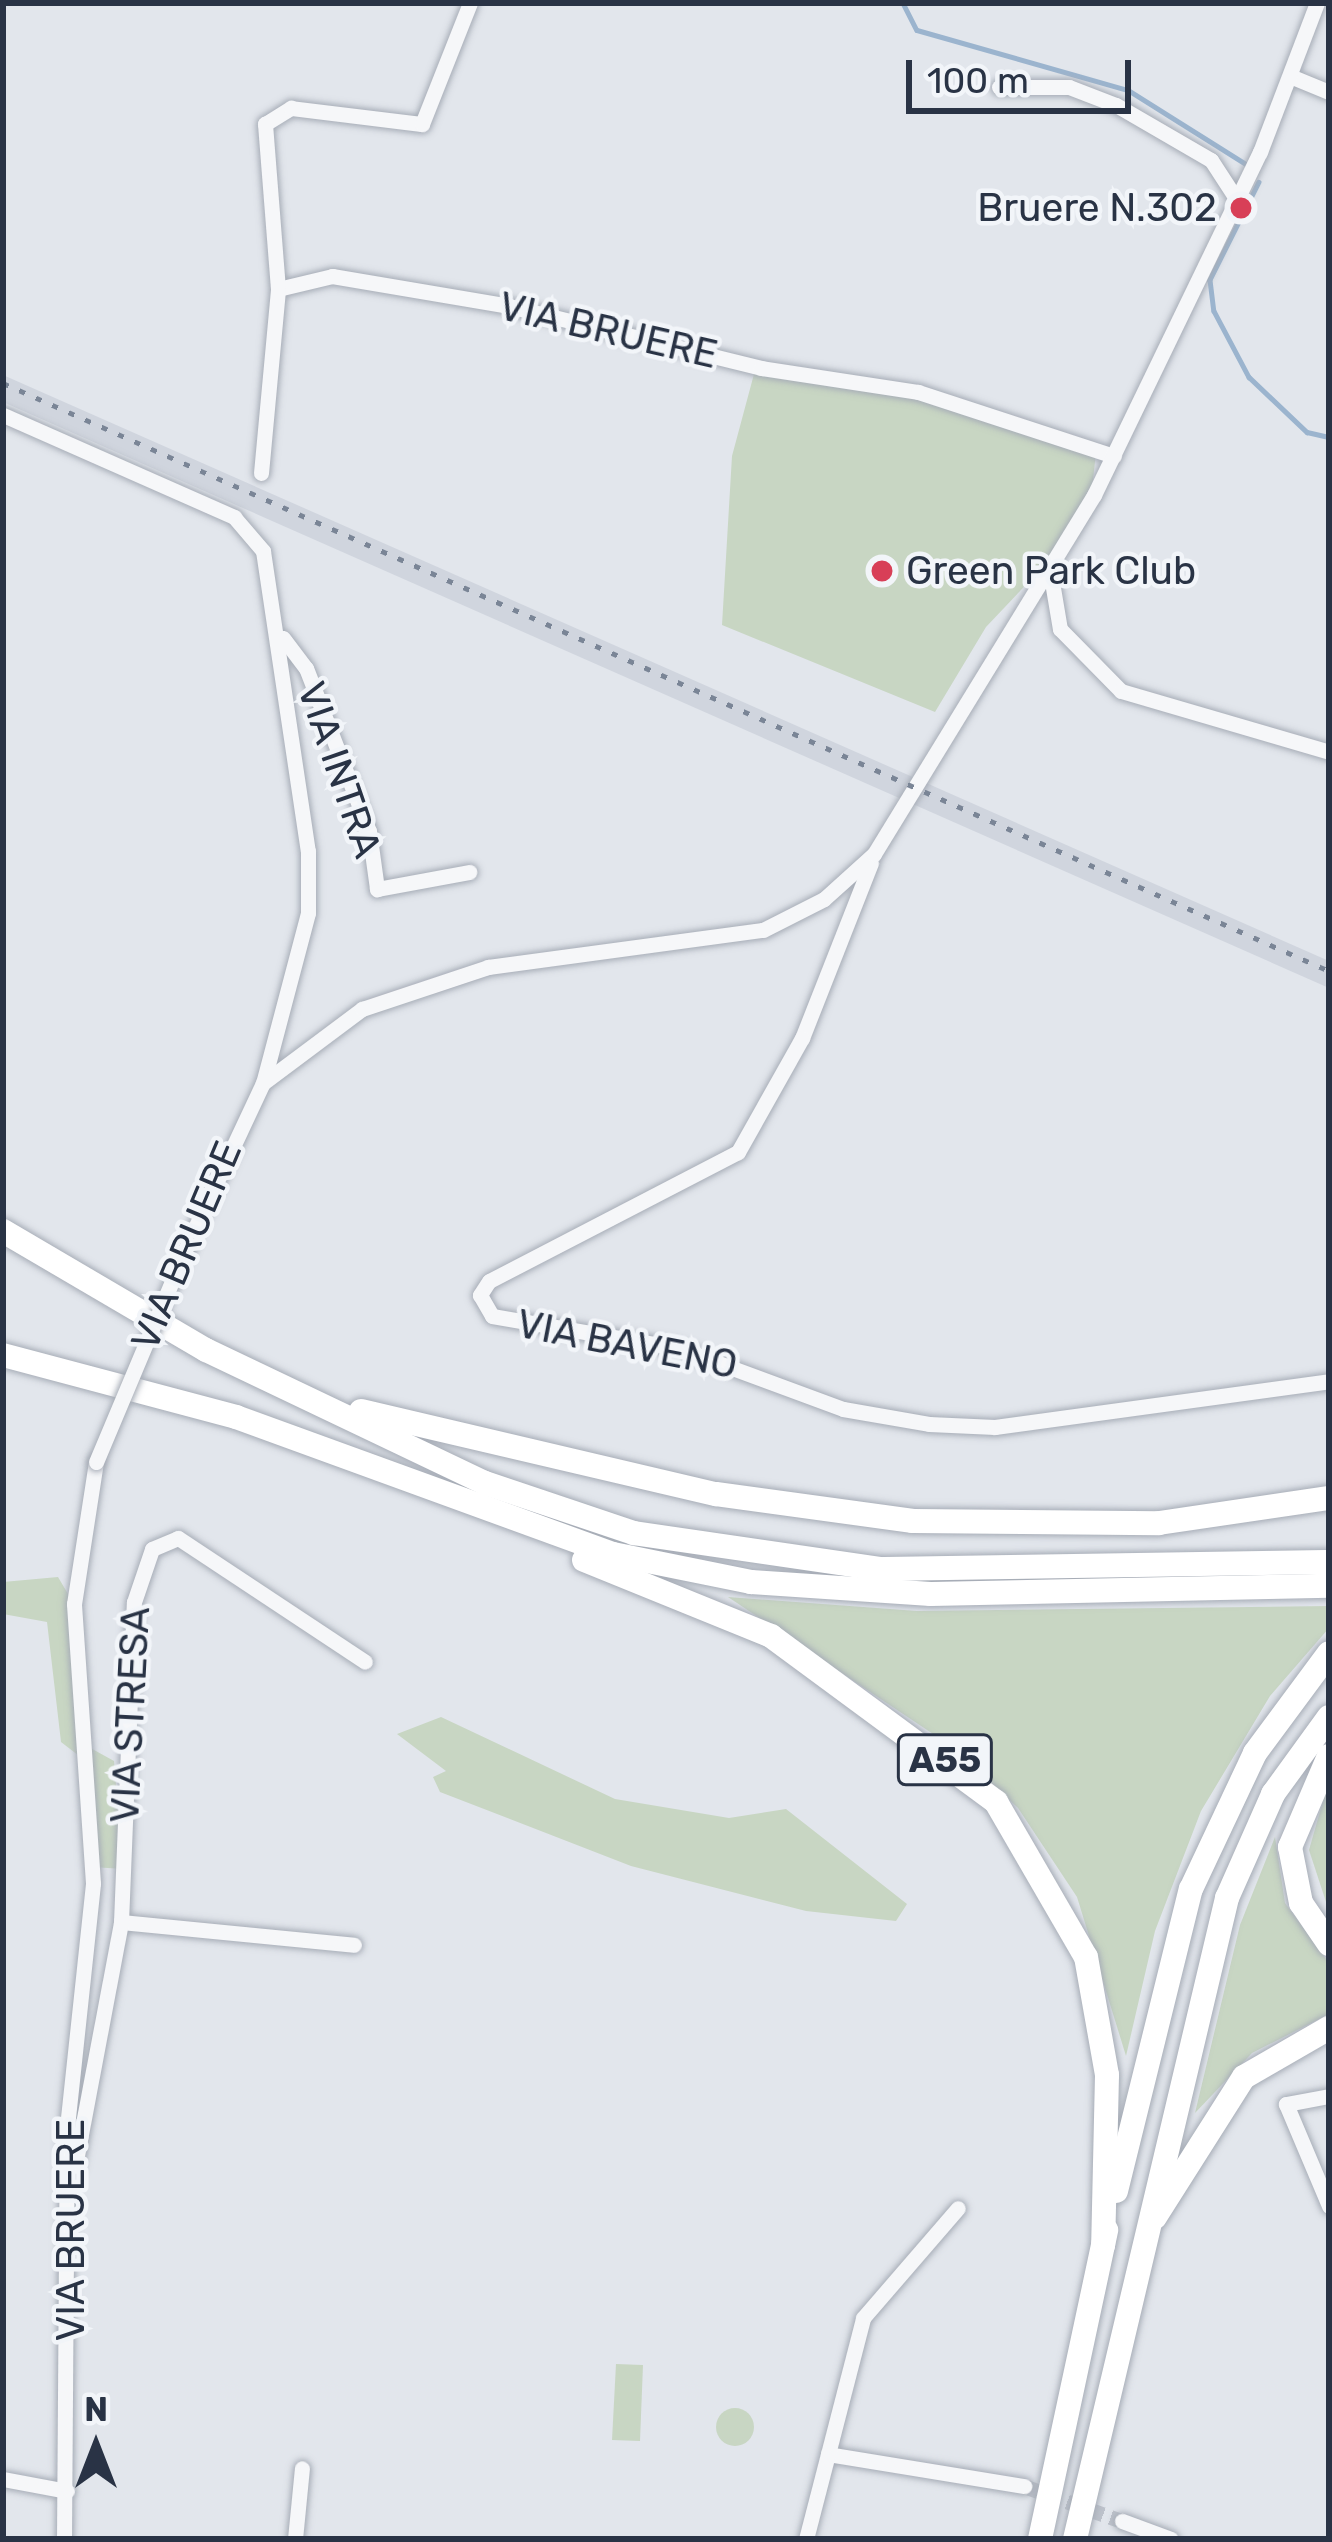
<!DOCTYPE html>
<html>
<head>
<meta charset="utf-8">
<style>
  body { margin:0 }
  #map { position:relative; width:1332px; height:2542px; overflow:hidden; background:#e2e6ec; font-family:Rubik,sans-serif }
  div>[style] { position:absolute }
  [style*='--x'] { left:calc(var(--x)*1px); top:calc(var(--y)*1px); width:calc(var(--w)*1px); rotate:calc(var(--a)*1deg) }
  .built>* { inset:0; background:#d0d5de }
  .green>* { inset:0; background:#c8d6c3 }
  .round { border-radius:50% }
  .stream>* { height:4.5px; margin:-2.25px; padding:0 2.25px; transform-origin:2.25px; border-radius:2.25px; background:#9bb4ce }
  .minor-tunnel>* { height:15px; margin-top:-7.5px; transform-origin:0; background:repeating-linear-gradient(90deg,#bdc2cb 0 15px,transparent 0 23px) }
  .roads { filter:drop-shadow(0 0 3px #a7adb7) drop-shadow(0 0 3px #a7adb7) }
  .minor>* { height:15px; margin:-7.5px; padding:0 7.5px; transform-origin:7.5px; border-radius:7.5px; background:#f6f7f9 }
  .highway>* { height:24px; margin:-12px; padding:0 12px; transform-origin:12px; border-radius:12px; background:#fff }
  .rail>* { height:4.5px; margin-top:-2.25px; transform-origin:0; background:repeating-linear-gradient(90deg,#7a8596 0 6px,transparent 0 18px) }
  .bridges { filter:drop-shadow(0 0 3px #a7adb7) drop-shadow(0 0 3px #a7adb7) }
  .minor-bridge>* { height:15px; margin:-7.5px; padding:0 7.5px; transform-origin:7.5px; border-radius:7.5px; background:#f6f7f9 }
  .dots>* { width:33px; height:33px; translate:-50% -50%; box-sizing:border-box; border:6px solid #f2f5f9; border-radius:50% }
  span { translate:-50% -50%; white-space:nowrap; text-align:center; line-height:1.15; -webkit-text-stroke:9px #f2f5f9; paint-order:stroke }
  .shield-label span { padding:3px 9px; background:#f2f5f9; border:3px solid; border-radius:9px; -webkit-text-stroke-width:0 }
  .shield-label { font-size:36px; color:#293345; font-weight:700 }
  .poi-label { font-size:39px; color:#293345 }
  .right { translate:-100% -50%; text-align:right }
  .left { translate:0 -50%; text-align:left }
  .street-label { font-size:39px; color:#293345 }
  .frame { position:absolute; inset:0; border:6px solid #293345; pointer-events:none }
  .north { position:absolute; left:36px; top:2386px; width:120px; height:120px; -webkit-text-stroke:9px #f2f5f9; paint-order:stroke; rotate:0deg; font-size:33px; font-weight:700; line-height:48px; text-align:center; color:#293345 }
  .north::after { content:''; display:block; margin:auto; width:42px; height:54px; background:#293345; clip-path:polygon(50% 0,100% 100%,50% 72%,0 100%) }
  .scale { position:absolute; left:906px; top:60px; width:225px; height:54px; box-sizing:border-box; border:6px solid #293345; border-top:0; padding-left:15px; font-size:36px; line-height:42px; white-space:nowrap; color:#293345; -webkit-text-stroke:9px #f2f5f9; paint-order:stroke }
</style>
</head>
<body>
<div id="map">
  <div class="built">
    <div style="clip-path:polygon(3px 375px,1329px 961px,1329px 988px,3px 402px)"></div>
  </div>
  <div class="green">
    <div style="clip-path:polygon(754px 374px,922px 399px,1096px 452px,1089px 518px,986px 627px,935px 712px,722px 625px,732px 456px)"></div>
    <div style="clip-path:polygon(58px 1577px,74px 1604px,85px 1745px,114px 1761px,123px 1869px,93px 1867px,87px 1762px,61px 1742px,47px 1622px,3px 1614px,3px 1582px)"></div>
    <div style="clip-path:polygon(728px 1597px,917px 1611px,1329px 1606px,1329px 1628px,1270px 1696px,1201px 1811px,1155px 1931px,1126px 2056px,1077px 1897px,1018px 1808px,957px 1750px)"></div>
    <div style="clip-path:polygon(441px 1717px,615px 1799px,729px 1818px,786px 1809px,907px 1904px,896px 1921px,806px 1911px,631px 1866px,440px 1792px,433px 1777px,446px 1771px,397px 1734px)"></div>
    <div style="clip-path:polygon(1329px 1780px,1329px 1911px,1309px 1850px)"></div>
    <div style="clip-path:polygon(1275px 1837px,1285px 1903px,1329px 1963px,1329px 2014px,1252px 2053px,1195px 2113px,1240px 1925px)"></div>
    <div style="clip-path:polygon(616px 2364px,643px 2365px,640px 2441px,612px 2440px)"></div>
    <div class="round" style="left:716px;top:2408px;width:38px;height:38px"></div>
  </div>
  <div class="stream">
    <div style="--x:903;--y:3;--w:30;--a:63"></div>
    <div style="--x:917;--y:30;--w:219;--a:15.9"></div>
    <div style="--x:1128;--y:90;--w:139;--a:32.1"></div>
    <div style="--x:1259;--y:182;--w:110;--a:116.6"></div>
    <div style="--x:1210;--y:280;--w:31;--a:83"></div>
    <div style="--x:1214;--y:311;--w:75;--a:62.1"></div>
    <div style="--x:1249;--y:377;--w:80;--a:43.5"></div>
    <div style="--x:1307;--y:432;--w:23;--a:13"></div>
  </div>
  <div class="minor-tunnel">
    <div style="--x:1024;--y:2486;--w:104;--a:19.7"></div>
  </div>
  <div class="roads">
    <div class="minor">
      <div style="--x:1290;--y:76;--w:42;--a:22.3"></div>
      <div style="--x:999;--y:87;--w:70;--a:0"></div>
      <div style="--x:1069;--y:87;--w:50;--a:21"></div>
      <div style="--x:1116;--y:105;--w:110;--a:30.1"></div>
      <div style="--x:1211;--y:160;--w:48;--a:57"></div>
      <div style="--x:278;--y:289;--w:56;--a:-13.5"></div>
      <div style="--x:332;--y:276;--w:180;--a:9.6"></div>
      <div style="--x:509;--y:306;--w:260;--a:13.8"></div>
      <div style="--x:761;--y:368;--w:159;--a:8.7"></div>
      <div style="--x:918;--y:392;--w:206;--a:18.1"></div>
      <div style="--x:3;--y:415;--w:253;--a:23.8"></div>
      <div style="--x:234;--y:517;--w:45;--a:49.5"></div>
      <div style="--x:263;--y:551;--w:303;--a:81.5"></div>
      <div style="--x:308;--y:851;--w:62;--a:90"></div>
      <div style="--x:308;--y:913;--w:173;--a:104.8"></div>
      <div style="--x:261;--y:473;--w:185;--a:-84.7"></div>
      <div style="--x:278;--y:289;--w:166;--a:-94.5"></div>
      <div style="--x:265;--y:124;--w:31;--a:-32"></div>
      <div style="--x:291;--y:108;--w:132;--a:7"></div>
      <div style="--x:422;--y:124;--w:130;--a:-68.4"></div>
      <div style="--x:1050;--y:570;--w:60;--a:80.4"></div>
      <div style="--x:1060;--y:629;--w:87;--a:45.5"></div>
      <div style="--x:1121;--y:691;--w:217;--a:16.3"></div>
      <div style="--x:283;--y:638;--w:38;--a:53"></div>
      <div style="--x:306;--y:668;--w:175;--a:68.9"></div>
      <div style="--x:369;--y:831;--w:59;--a:82.1"></div>
      <div style="--x:377;--y:889;--w:94;--a:-10.5"></div>
      <div style="--x:871;--y:863;--w:188;--a:111.5"></div>
      <div style="--x:802;--y:1038;--w:131;--a:119.3"></div>
      <div style="--x:738;--y:1152;--w:280;--a:152.6"></div>
      <div style="--x:489;--y:1281;--w:17;--a:123"></div>
      <div style="--x:480;--y:1295;--w:24;--a:60"></div>
      <div style="--x:492;--y:1316;--w:189;--a:9.8"></div>
      <div style="--x:678;--y:1348;--w:176;--a:20.3"></div>
      <div style="--x:843;--y:1409;--w:87;--a:9.9"></div>
      <div style="--x:929;--y:1424;--w:66;--a:2.6"></div>
      <div style="--x:995;--y:1427;--w:337;--a:-7.8"></div>
      <div style="--x:187;--y:1245;--w:179;--a:-64.9"></div>
      <div style="--x:263;--y:1083;--w:124;--a:-36.8"></div>
      <div style="--x:362;--y:1009;--w:133;--a:-18.4"></div>
      <div style="--x:488;--y:967;--w:277;--a:-7.7"></div>
      <div style="--x:763;--y:930;--w:68;--a:-26.9"></div>
      <div style="--x:824;--y:899;--w:67;--a:-42"></div>
      <div style="--x:874;--y:854;--w:421;--a:-58.5"></div>
      <div style="--x:1094;--y:495;--w:381;--a:-64.2"></div>
      <div style="--x:1260;--y:152;--w:160;--a:-69.1"></div>
      <div style="--x:121;--y:1922;--w:234;--a:5.6"></div>
      <div style="--x:1329;--y:2096;--w:44;--a:169.5"></div>
      <div style="--x:1286;--y:2104;--w:111;--a:67.1"></div>
      <div style="--x:75;--y:2166;--w:248;--a:-79.3"></div>
      <div style="--x:121;--y:1922;--w:320;--a:-87.7"></div>
      <div style="--x:134;--y:1602;--w:56;--a:-71.2"></div>
      <div style="--x:152;--y:1549;--w:28;--a:-23"></div>
      <div style="--x:178;--y:1538;--w:224;--a:33.5"></div>
      <div style="--x:828;--y:2454;--w:199;--a:9.3"></div>
      <div style="--x:3;--y:2479;--w:65;--a:10.6"></div>
      <div style="--x:1122;--y:2521;--w:52;--a:20.2"></div>
      <div style="--x:64;--y:2539;--w:412;--a:-89.6"></div>
      <div style="--x:67;--y:2127;--w:245;--a:-83.9"></div>
      <div style="--x:93;--y:1883;--w:280;--a:-93.9"></div>
      <div style="--x:74;--y:1604;--w:144;--a:-81.2"></div>
      <div style="--x:295;--y:2539;--w:71;--a:-84.4"></div>
      <div style="--x:806;--y:2539;--w:228;--a:-75.5"></div>
      <div style="--x:863;--y:2318;--w:145;--a:-49.2"></div>
    </div>
    <div class="highway">
      <div style="--x:3;--y:1231;--w:235;--a:30.4"></div>
      <div style="--x:206;--y:1350;--w:309;--a:25.5"></div>
      <div style="--x:485;--y:1483;--w:157;--a:18.6"></div>
      <div style="--x:634;--y:1533;--w:250;--a:8.3"></div>
      <div style="--x:881;--y:1569;--w:448;--a:-0.9"></div>
      <div style="--x:3;--y:1355;--w:241;--a:14.9"></div>
      <div style="--x:236;--y:1417;--w:401;--a:20"></div>
      <div style="--x:613;--y:1554;--w:141;--a:11.5"></div>
      <div style="--x:751;--y:1582;--w:180;--a:3.8"></div>
      <div style="--x:931;--y:1594;--w:398;--a:-1.2"></div>
      <div style="--x:361;--y:1411;--w:365;--a:13.2"></div>
      <div style="--x:716;--y:1494;--w:199;--a:7.8"></div>
      <div style="--x:913;--y:1521;--w:246;--a:0.5"></div>
      <div style="--x:1159;--y:1523;--w:172;--a:-8.4"></div>
      <div style="--x:584;--y:1560;--w:202;--a:22.1"></div>
      <div style="--x:771;--y:1636;--w:280;--a:36.4"></div>
      <div style="--x:996;--y:1802;--w:179;--a:59.9"></div>
      <div style="--x:1086;--y:1957;--w:120;--a:79.9"></div>
      <div style="--x:1107;--y:2075;--w:170;--a:91.3"></div>
      <div style="--x:1329;--y:1756;--w:99;--a:113.2"></div>
      <div style="--x:1290;--y:1847;--w:57;--a:78.9"></div>
      <div style="--x:1301;--y:1903;--w:50;--a:55.7"></div>
      <div style="--x:1116;--y:2191;--w:311;--a:-76.1"></div>
      <div style="--x:1191;--y:1889;--w:150;--a:-64.8"></div>
      <div style="--x:1255;--y:1753;--w:124;--a:-53.5"></div>
      <div style="--x:1155;--y:2217;--w:166;--a:-57.6"></div>
      <div style="--x:1244;--y:2077;--w:98;--a:-30"></div>
      <div style="--x:1040;--y:2539;--w:316;--a:-77.9"></div>
      <div style="--x:1075;--y:2539;--w:659;--a:-76.66"></div>
      <div style="--x:1227;--y:1898;--w:114;--a:-66.1"></div>
      <div style="--x:1273;--y:1794;--w:95;--a:-54"></div>
    </div>
  </div>
  <div class="rail">
    <div style="--x:3;--y:383;--w:1451;--a:23.91"></div>
  </div>
  <div class="bridges">
    <div class="minor-bridge">
      <div style="--x:96;--y:1462;--w:235;--a:-67.2"></div>
    </div>
  </div>
  <div class="dots">
    <div style="left:1241px;top:208px;background:#d83f57"></div>
    <div style="left:882px;top:571px;background:#d83f57"></div>
  </div>
  <div class="shield-label">
    <span style="left:945px;top:1760px">A55</span>
  </div>
  <div class="poi-label">
    <span class="right" style="left:1217px;top:208px">Bruere N.302</span>
    <span class="left" style="left:906px;top:571px">Green Park Club</span>
  </div>
  <div class="street-label">
    <span style="left:608px;top:331px;rotate:13deg">VIA BRUERE</span>
    <span style="left:339px;top:770px;rotate:71deg">VIA INTRA</span>
    <span style="left:187px;top:1246px;rotate:-67deg">VIA BRUERE</span>
    <span style="left:627px;top:1345px;rotate:11deg">VIA BAVENO</span>
    <span style="left:131px;top:1715px;rotate:-87deg">VIA STRESA</span>
    <span style="left:71px;top:2230px;rotate:-90deg">VIA BRUERE</span>
  </div>
  <div class="frame"></div>
  <div class="north">N</div>
  <div class="scale">100 m</div>
</div>
</body>
</html>
